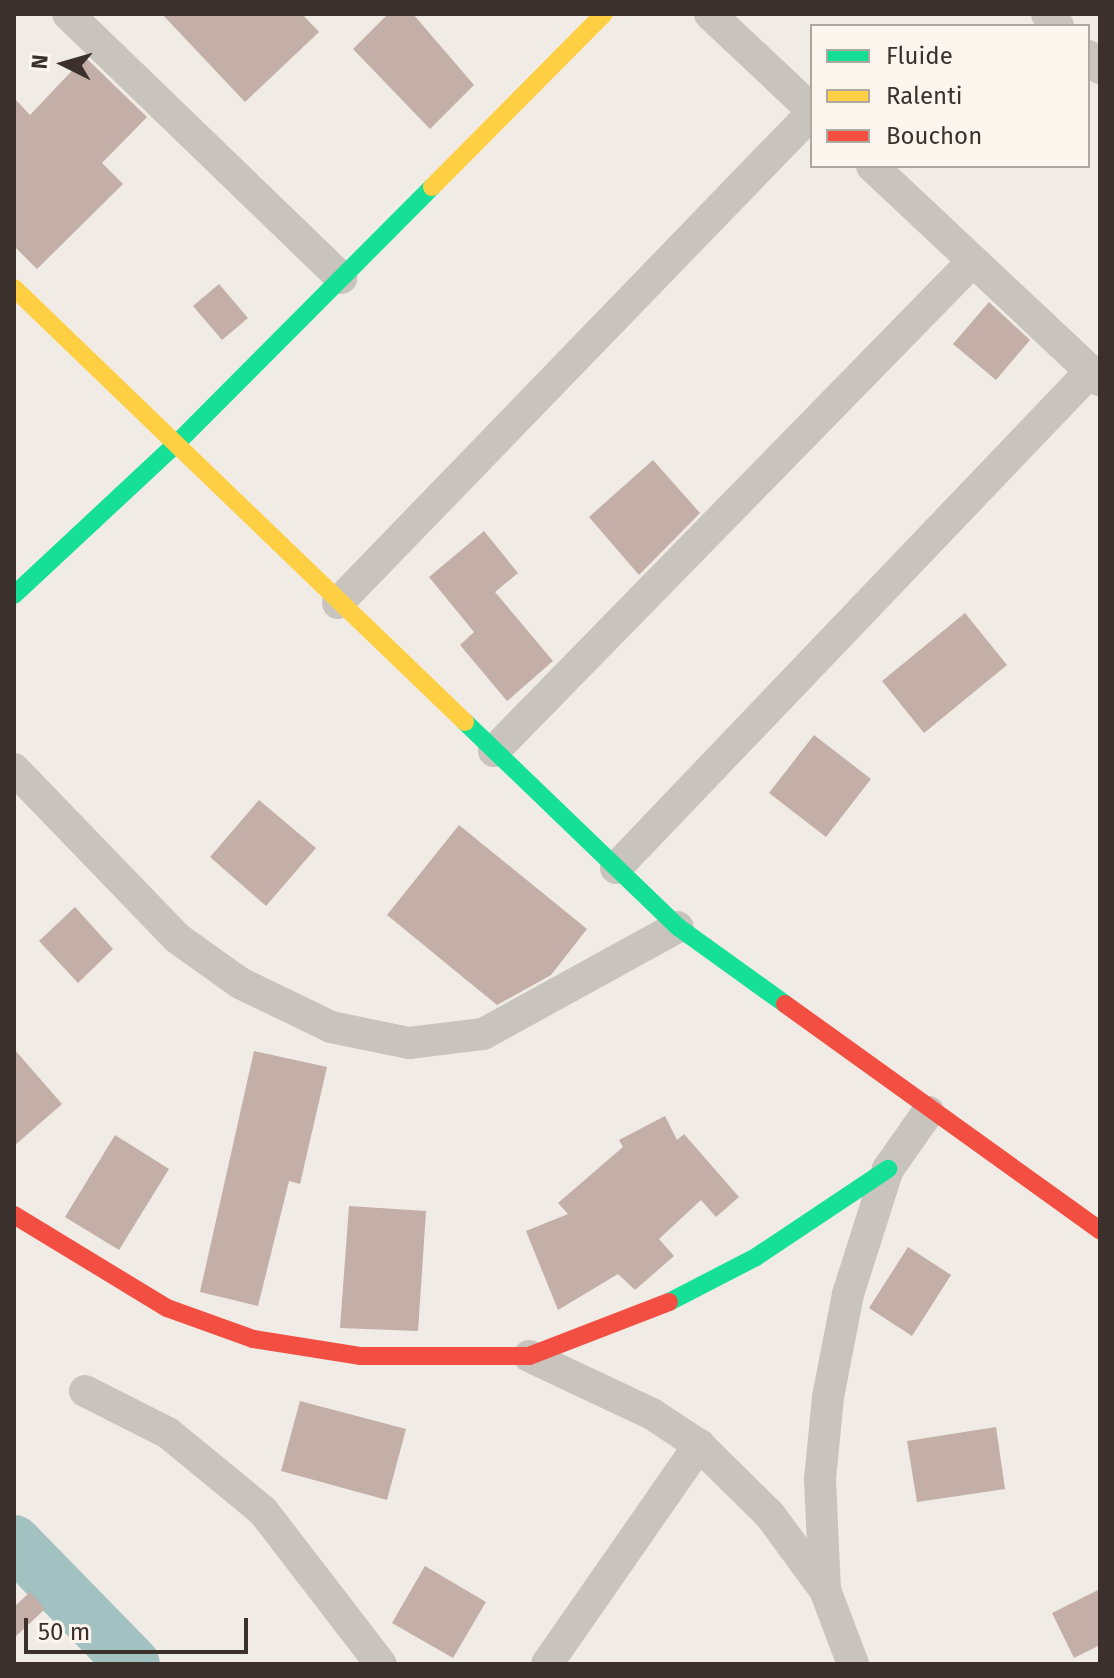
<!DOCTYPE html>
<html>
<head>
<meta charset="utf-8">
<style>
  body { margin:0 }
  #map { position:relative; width:1114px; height:1678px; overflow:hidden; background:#f0ebe5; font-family:"Fira Sans",sans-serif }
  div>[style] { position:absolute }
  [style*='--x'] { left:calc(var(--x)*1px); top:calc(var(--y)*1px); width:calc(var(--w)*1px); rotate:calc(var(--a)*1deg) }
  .river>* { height:54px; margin:-27px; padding:0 27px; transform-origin:27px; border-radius:27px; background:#a1c2c1 }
  .building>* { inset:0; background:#c3afa7 }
  .street>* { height:32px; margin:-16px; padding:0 16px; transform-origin:16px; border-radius:16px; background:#c9c3be }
  .fast>* { height:18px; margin:-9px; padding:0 9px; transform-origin:9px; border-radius:9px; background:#16e098 }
  .slow>* { height:18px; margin:-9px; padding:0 9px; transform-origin:9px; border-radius:9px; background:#ffcf43 }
  .jam>* { height:18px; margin:-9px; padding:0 9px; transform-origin:9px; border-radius:9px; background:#f24e42 }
  span { translate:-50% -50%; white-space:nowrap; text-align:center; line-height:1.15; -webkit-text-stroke:6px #fbf5ee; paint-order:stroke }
  .frame { position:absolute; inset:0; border:16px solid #3b302b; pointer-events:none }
  .legend { position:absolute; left:810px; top:24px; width:280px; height:144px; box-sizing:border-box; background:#fbf5ee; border:2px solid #aea6a0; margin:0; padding:10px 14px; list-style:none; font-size:24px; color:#3b302b }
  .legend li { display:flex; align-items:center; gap:16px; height:40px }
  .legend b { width:40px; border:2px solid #aea6a0 }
  .north { position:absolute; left:24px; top:24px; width:80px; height:80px; -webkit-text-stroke:6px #fbf5ee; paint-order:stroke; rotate:275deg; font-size:22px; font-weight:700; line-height:32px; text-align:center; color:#3b302b }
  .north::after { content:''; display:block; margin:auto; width:28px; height:36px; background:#3b302b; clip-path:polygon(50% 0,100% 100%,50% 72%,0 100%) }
  .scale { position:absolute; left:24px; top:1618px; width:224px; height:36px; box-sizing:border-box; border:4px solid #3b302b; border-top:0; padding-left:10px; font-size:24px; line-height:28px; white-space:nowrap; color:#3b302b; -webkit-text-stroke:6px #fbf5ee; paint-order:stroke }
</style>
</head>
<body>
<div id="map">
  <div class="river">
    <div style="--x:14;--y:1542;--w:170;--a:45.7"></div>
  </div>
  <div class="building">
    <div style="clip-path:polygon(162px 14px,302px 14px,319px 32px,245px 102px)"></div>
    <div style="clip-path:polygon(388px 14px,413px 14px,474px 85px,430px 129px,353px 49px)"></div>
    <div style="clip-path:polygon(85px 57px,147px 117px,102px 163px,123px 184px,37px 269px,14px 246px,14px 98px,30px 115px)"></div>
    <div style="clip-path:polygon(219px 284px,248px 318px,222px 340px,193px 306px)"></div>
    <div style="clip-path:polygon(989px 302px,1030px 340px,996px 380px,953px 344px)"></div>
    <div style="clip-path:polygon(653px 460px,700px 513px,639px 575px,589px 517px)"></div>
    <div style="clip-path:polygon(484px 531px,518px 573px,495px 592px,553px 661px,507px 701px,460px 645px,474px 632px,429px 577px)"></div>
    <div style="clip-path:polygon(965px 613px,1007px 665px,924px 733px,882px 681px)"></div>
    <div style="clip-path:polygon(814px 735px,871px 779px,826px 837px,769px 793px)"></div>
    <div style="clip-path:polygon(259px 800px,316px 848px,266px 906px,210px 857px)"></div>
    <div style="clip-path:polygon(459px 825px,587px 929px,551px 975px,497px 1005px,387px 915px)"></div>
    <div style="clip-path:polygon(75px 907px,113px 949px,78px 983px,39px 941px)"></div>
    <div style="clip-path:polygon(14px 1049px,62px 1104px,14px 1146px)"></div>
    <div style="clip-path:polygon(254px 1051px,327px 1067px,300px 1184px,289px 1181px,258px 1306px,200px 1292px)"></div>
    <div style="clip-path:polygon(665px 1116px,677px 1140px,684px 1134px,739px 1197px,716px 1217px,701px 1200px,659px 1239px,674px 1256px,635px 1290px,618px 1274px,558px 1310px,526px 1231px,568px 1214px,558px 1203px,623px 1147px,619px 1140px)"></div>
    <div style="clip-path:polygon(115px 1135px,169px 1169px,119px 1250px,65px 1217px)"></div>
    <div style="clip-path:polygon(349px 1206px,426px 1211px,418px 1331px,340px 1328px)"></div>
    <div style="clip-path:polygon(908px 1247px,951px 1275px,912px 1336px,869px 1308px)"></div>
    <div style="clip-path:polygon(300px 1401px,406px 1429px,387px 1500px,281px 1471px)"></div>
    <div style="clip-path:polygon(996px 1427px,1005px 1489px,917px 1502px,907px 1441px)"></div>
    <div style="clip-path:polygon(425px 1566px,486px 1602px,453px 1658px,392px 1623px)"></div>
    <div style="clip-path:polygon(1100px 1589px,1100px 1645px,1074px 1658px,1052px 1613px)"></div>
    <div style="clip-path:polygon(30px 1592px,45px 1609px,14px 1638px,14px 1607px)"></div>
  </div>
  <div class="street">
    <div style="--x:68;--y:14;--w:380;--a:44"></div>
    <div style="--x:710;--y:14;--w:140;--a:43.3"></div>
    <div style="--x:1047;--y:14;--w:16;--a:47"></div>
    <div style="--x:1088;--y:56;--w:17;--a:45"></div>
    <div style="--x:872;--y:166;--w:313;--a:43.2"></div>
    <div style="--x:338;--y:603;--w:682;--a:-45.95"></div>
    <div style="--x:494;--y:751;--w:685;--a:-45.65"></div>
    <div style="--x:14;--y:769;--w:235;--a:46"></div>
    <div style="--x:177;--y:938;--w:77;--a:35.5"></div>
    <div style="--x:240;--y:983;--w:101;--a:25.8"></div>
    <div style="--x:331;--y:1027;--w:80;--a:11.6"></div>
    <div style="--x:409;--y:1043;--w:75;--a:-6.9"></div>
    <div style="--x:483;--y:1034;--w:222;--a:-28.8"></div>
    <div style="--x:616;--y:868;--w:687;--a:-46.3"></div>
    <div style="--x:529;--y:1356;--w:136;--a:25.2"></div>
    <div style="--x:652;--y:1414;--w:56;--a:33.4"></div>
    <div style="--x:699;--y:1445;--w:100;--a:44.6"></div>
    <div style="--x:770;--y:1515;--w:93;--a:53.7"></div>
    <div style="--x:85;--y:1391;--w:93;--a:26.8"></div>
    <div style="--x:168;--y:1433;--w:123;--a:39.4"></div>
    <div style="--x:263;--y:1511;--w:193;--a:52.4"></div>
    <div style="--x:547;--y:1664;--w:267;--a:-55.2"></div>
    <div style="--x:853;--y:1664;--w:79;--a:-110.7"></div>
    <div style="--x:825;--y:1590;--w:111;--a:-92.6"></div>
    <div style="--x:820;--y:1479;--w:82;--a:-84.4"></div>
    <div style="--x:828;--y:1397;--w:105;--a:-79"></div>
    <div style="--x:848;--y:1294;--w:131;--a:-72.3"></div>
    <div style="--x:888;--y:1169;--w:70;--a:-54.9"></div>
  </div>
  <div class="fast">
    <div style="--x:14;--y:595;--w:219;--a:-43"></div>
    <div style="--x:174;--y:446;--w:366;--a:-45.1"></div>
    <div style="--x:465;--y:722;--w:296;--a:43.9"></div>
    <div style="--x:678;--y:927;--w:132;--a:35.7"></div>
    <div style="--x:669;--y:1302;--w:98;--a:-27.3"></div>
    <div style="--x:756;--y:1257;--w:159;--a:-33.7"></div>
  </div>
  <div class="slow">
    <div style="--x:432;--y:187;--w:244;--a:-45.2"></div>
    <div style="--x:14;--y:288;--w:626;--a:43.9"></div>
  </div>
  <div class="jam">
    <div style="--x:785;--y:1004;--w:388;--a:35.7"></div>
    <div style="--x:14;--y:1215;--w:179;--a:31.3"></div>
    <div style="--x:167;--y:1308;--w:91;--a:19.8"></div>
    <div style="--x:253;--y:1339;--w:108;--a:9"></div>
    <div style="--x:360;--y:1356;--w:169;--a:0"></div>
    <div style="--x:529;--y:1356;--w:150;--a:-21.1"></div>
  </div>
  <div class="frame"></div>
  <ul class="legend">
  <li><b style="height:10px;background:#16e098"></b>Fluide</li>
  <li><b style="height:10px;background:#ffcf43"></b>Ralenti</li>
  <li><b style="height:10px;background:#f24e42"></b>Bouchon</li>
  </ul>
  <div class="north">N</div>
  <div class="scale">50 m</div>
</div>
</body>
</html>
